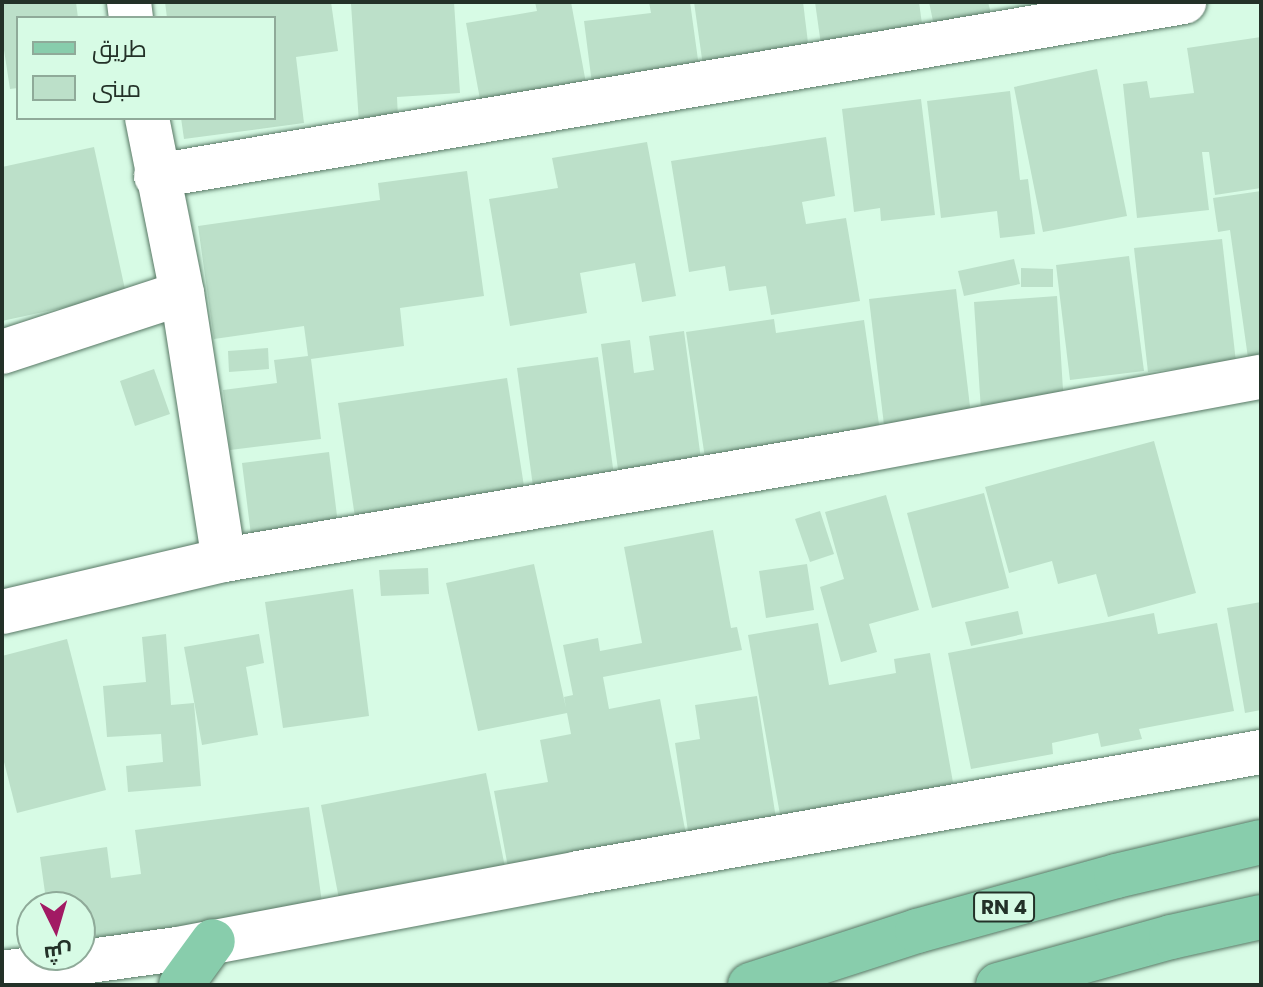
<!DOCTYPE html>
<html>
<head>
<meta charset="utf-8">
<style>
  body { margin:0 }
  #map { position:relative; width:1263px; height:987px; overflow:hidden; background:#d7fbe5; font-family:Poppins,Cairo,sans-serif }
  div>[style] { position:absolute }
  [style*='--x'] { left:calc(var(--x)*1px); top:calc(var(--y)*1px); width:calc(var(--w)*1px); rotate:calc(var(--a)*1deg) }
  .building>* { inset:0; background:#bce0c9 }
  .roads { filter:drop-shadow(0 0 2px #587865) drop-shadow(0 0 2px #587865) }
  .minor>* { height:44px; margin:-22px; padding:0 22px; transform-origin:22px; border-radius:22px; background:#fff }
  .major>* { height:44px; margin:-22px; padding:0 22px; transform-origin:22px; border-radius:22px; background:#88cdac }
  span { translate:-50% -50%; white-space:nowrap; text-align:center; line-height:1.15; -webkit-text-stroke:6px #d7fbe5; paint-order:stroke }
  .shield-label span { padding:2px 6px; background:#d7fbe5; border:2px solid; border-radius:6px; -webkit-text-stroke-width:0 }
  .shield-label { font-size:20px; color:#233128; font-weight:700 }
  .frame { position:absolute; inset:0; border:4px solid #233128; pointer-events:none }
  .legend { position:absolute; left:16px; top:16px; width:260px; height:104px; box-sizing:border-box; background:#d7fbe5; border:2px solid #8faa99; margin:0; padding:10px 14px; list-style:none; font-size:24px; color:#233128 }
  .legend li { display:flex; align-items:center; gap:16px; height:40px }
  .legend b { width:40px; border:2px solid #8faa99 }
  .north { position:absolute; left:16px; top:891px; width:80px; height:80px; box-sizing:border-box; background:#d7fbe5; border:2px solid #8faa99; border-radius:50%; rotate:175deg; font-size:22px; font-weight:700; line-height:32px; text-align:center; color:#233128 }
  .north::after { content:''; display:block; margin:auto; width:28px; height:36px; background:#a21a64; clip-path:polygon(50% 0,100% 100%,50% 72%,0 100%) }
</style>
</head>
<body>
<div id="map">
  <div class="building">
    <div style="clip-path:polygon(2px 2px,76px 2px,78px 18px,18px 18px,18px 88px,10px 89px,2px 37px)"></div>
    <div style="clip-path:polygon(165px 2px,331px 2px,338px 51px,296px 57px,304px 123px,184px 139px,181px 118px,274px 118px,274px 18px,167px 18px)"></div>
    <div style="clip-path:polygon(385px 2px,454px 2px,460px 93px,397px 97px,398px 119px,359px 123px,351px 4px)"></div>
    <div style="clip-path:polygon(535px 2px,571px 2px,588px 94px,481px 105px,466px 23px,537px 11px)"></div>
    <div style="clip-path:polygon(649px 2px,690px 2px,699px 67px,592px 84px,584px 21px,651px 13px)"></div>
    <div style="clip-path:polygon(694px 2px,803px 2px,809px 51px,703px 66px)"></div>
    <div style="clip-path:polygon(815px 2px,919px 2px,924px 39px,822px 52px)"></div>
    <div style="clip-path:polygon(929px 2px,988px 2px,991px 14px,934px 26px)"></div>
    <div style="clip-path:polygon(1261px 37px,1261px 188px,1215px 195px,1209px 152px,1202px 152px,1209px 210px,1137px 218px,1123px 84px,1147px 81px,1150px 98px,1194px 93px,1187px 48px)"></div>
    <div style="clip-path:polygon(1097px 69px,1127px 216px,1043px 232px,1014px 87px)"></div>
    <div style="clip-path:polygon(1010px 91px,1020px 180px,1028px 179px,1035px 234px,1000px 238px,997px 211px,941px 218px,927px 101px)"></div>
    <div style="clip-path:polygon(921px 99px,935px 215px,881px 221px,880px 208px,854px 212px,842px 109px)"></div>
    <div style="clip-path:polygon(826px 137px,835px 196px,802px 202px,806px 224px,846px 218px,860px 301px,771px 315px,766px 286px,729px 291px,725px 266px,689px 272px,671px 161px)"></div>
    <div style="clip-path:polygon(647px 142px,676px 296px,642px 302px,635px 263px,580px 273px,587px 313px,510px 326px,489px 199px,558px 188px,552px 158px)"></div>
    <div style="clip-path:polygon(94px 147px,126px 294px,2px 321px,2px 167px)"></div>
    <div style="clip-path:polygon(467px 171px,484px 296px,400px 308px,404px 346px,311px 359px,321px 439px,230px 450px,223px 390px,277px 383px,274px 360px,308px 356px,304px 326px,214px 339px,198px 226px,380px 200px,378px 183px)"></div>
    <div style="clip-path:polygon(1261px 191px,1261px 357px,1248px 358px,1230px 230px,1218px 232px,1213px 198px)"></div>
    <div style="clip-path:polygon(1222px 239px,1236px 362px,1148px 372px,1134px 248px)"></div>
    <div style="clip-path:polygon(1129px 256px,1144px 371px,1070px 380px,1056px 265px)"></div>
    <div style="clip-path:polygon(1014px 259px,1020px 284px,964px 296px,958px 271px)"></div>
    <div style="clip-path:polygon(1021px 268px,1053px 269px,1053px 287px,1021px 287px)"></div>
    <div style="clip-path:polygon(956px 289px,971px 415px,884px 425px,869px 299px)"></div>
    <div style="clip-path:polygon(1057px 296px,1064px 405px,981px 411px,974px 302px)"></div>
    <div style="clip-path:polygon(774px 319px,776px 333px,864px 320px,880px 431px,705px 458px,686px 332px)"></div>
    <div style="clip-path:polygon(684px 331px,702px 467px,619px 477px,601px 344px,630px 340px,634px 373px,654px 370px,649px 336px)"></div>
    <div style="clip-path:polygon(268px 348px,269px 369px,229px 372px,228px 351px)"></div>
    <div style="clip-path:polygon(598px 357px,615px 483px,534px 494px,517px 368px)"></div>
    <div style="clip-path:polygon(154px 369px,170px 414px,135px 426px,120px 381px)"></div>
    <div style="clip-path:polygon(507px 378px,526px 499px,356px 524px,338px 403px)"></div>
    <div style="clip-path:polygon(1154px 441px,1196px 593px,1108px 617px,1096px 574px,1058px 584px,1052px 561px,1009px 573px,985px 487px)"></div>
    <div style="clip-path:polygon(329px 452px,338px 524px,251px 535px,242px 463px)"></div>
    <div style="clip-path:polygon(984px 493px,1009px 588px,932px 608px,907px 513px)"></div>
    <div style="clip-path:polygon(886px 495px,919px 610px,869px 624px,877px 652px,841px 662px,820px 587px,844px 579px,825px 512px)"></div>
    <div style="clip-path:polygon(820px 511px,834px 554px,810px 562px,795px 519px)"></div>
    <div style="clip-path:polygon(713px 530px,731px 628px,737px 627px,742px 650px,603px 677px,609px 709px,660px 699px,689px 850px,511px 884px,494px 791px,548px 782px,540px 740px,571px 734px,567px 713px,478px 731px,446px 583px,534px 564px,566px 708px,564px 697px,573px 695px,563px 645px,598px 638px,600px 651px,642px 643px,624px 547px)"></div>
    <div style="clip-path:polygon(807px 564px,814px 610px,766px 618px,759px 571px)"></div>
    <div style="clip-path:polygon(428px 568px,429px 594px,381px 596px,379px 570px)"></div>
    <div style="clip-path:polygon(353px 589px,369px 716px,283px 728px,265px 602px)"></div>
    <div style="clip-path:polygon(1261px 602px,1261px 710px,1245px 713px,1227px 608px)"></div>
    <div style="clip-path:polygon(1018px 611px,1023px 634px,971px 646px,965px 622px)"></div>
    <div style="clip-path:polygon(1154px 613px,1158px 634px,1217px 623px,1234px 711px,1139px 729px,1142px 739px,1101px 747px,1098px 733px,1052px 743px,1053px 754px,971px 769px,948px 653px)"></div>
    <div style="clip-path:polygon(818px 623px,829px 685px,896px 673px,894px 659px,930px 653px,957px 805px,784px 837px,748px 635px)"></div>
    <div style="clip-path:polygon(166px 634px,171px 705px,194px 703px,201px 786px,128px 792px,126px 766px,163px 762px,161px 734px,107px 737px,103px 686px,146px 682px,142px 637px)"></div>
    <div style="clip-path:polygon(259px 634px,264px 663px,246px 667px,258px 735px,202px 745px,184px 647px)"></div>
    <div style="clip-path:polygon(67px 639px,106px 790px,17px 813px,2px 754px,2px 656px)"></div>
    <div style="clip-path:polygon(757px 696px,777px 825px,689px 838px,675px 743px,700px 739px,695px 705px)"></div>
    <div style="clip-path:polygon(486px 773px,508px 882px,344px 925px,321px 805px)"></div>
    <div style="clip-path:polygon(309px 807px,325px 925px,80px 955px,80px 907px,47px 907px,40px 857px,107px 847px,111px 878px,141px 874px,135px 830px)"></div>
  </div>
  <div class="roads">
    <div class="minor">
      <div style="--x:129;--y:2;--w:16;--a:83"></div>
      <div style="--x:147;--y:118;--w:178;--a:78.7"></div>
      <div style="--x:182;--y:293;--w:270;--a:81.1"></div>
      <div style="--x:156;--y:176;--w:1043;--a:-9.61"></div>
      <div style="--x:2;--y:352;--w:189;--a:-18.1"></div>
      <div style="--x:2;--y:612;--w:228;--a:-13.2"></div>
      <div style="--x:224;--y:560;--w:640;--a:-9.71"></div>
      <div style="--x:855;--y:452;--w:413;--a:-10.5"></div>
      <div style="--x:2;--y:973;--w:177;--a:-7.8"></div>
      <div style="--x:177;--y:949;--w:408;--a:-10.7"></div>
      <div style="--x:578;--y:873;--w:694;--a:-10.05"></div>
    </div>
    <div class="major">
      <div style="--x:181;--y:985;--w:54;--a:-54"></div>
      <div style="--x:750;--y:985;--w:176;--a:-17.9"></div>
      <div style="--x:917;--y:931;--w:206;--a:-15.4"></div>
      <div style="--x:1116;--y:876;--w:149;--a:-13.2"></div>
      <div style="--x:998;--y:985;--w:180;--a:-15.5"></div>
      <div style="--x:1171;--y:937;--w:92;--a:-12.5"></div>
    </div>
  </div>
  <div class="shield-label">
    <span style="left:1004px;top:907px">RN 4</span>
  </div>
  <div class="frame"></div>
  <ul class="legend">
  <li><b style="height:10px;background:#88cdac"></b>طريق</li>
  <li><b style="height:22px;background:#bce0c9"></b>مبنى</li>
  </ul>
  <div class="north">ش</div>
</div>
</body>
</html>
